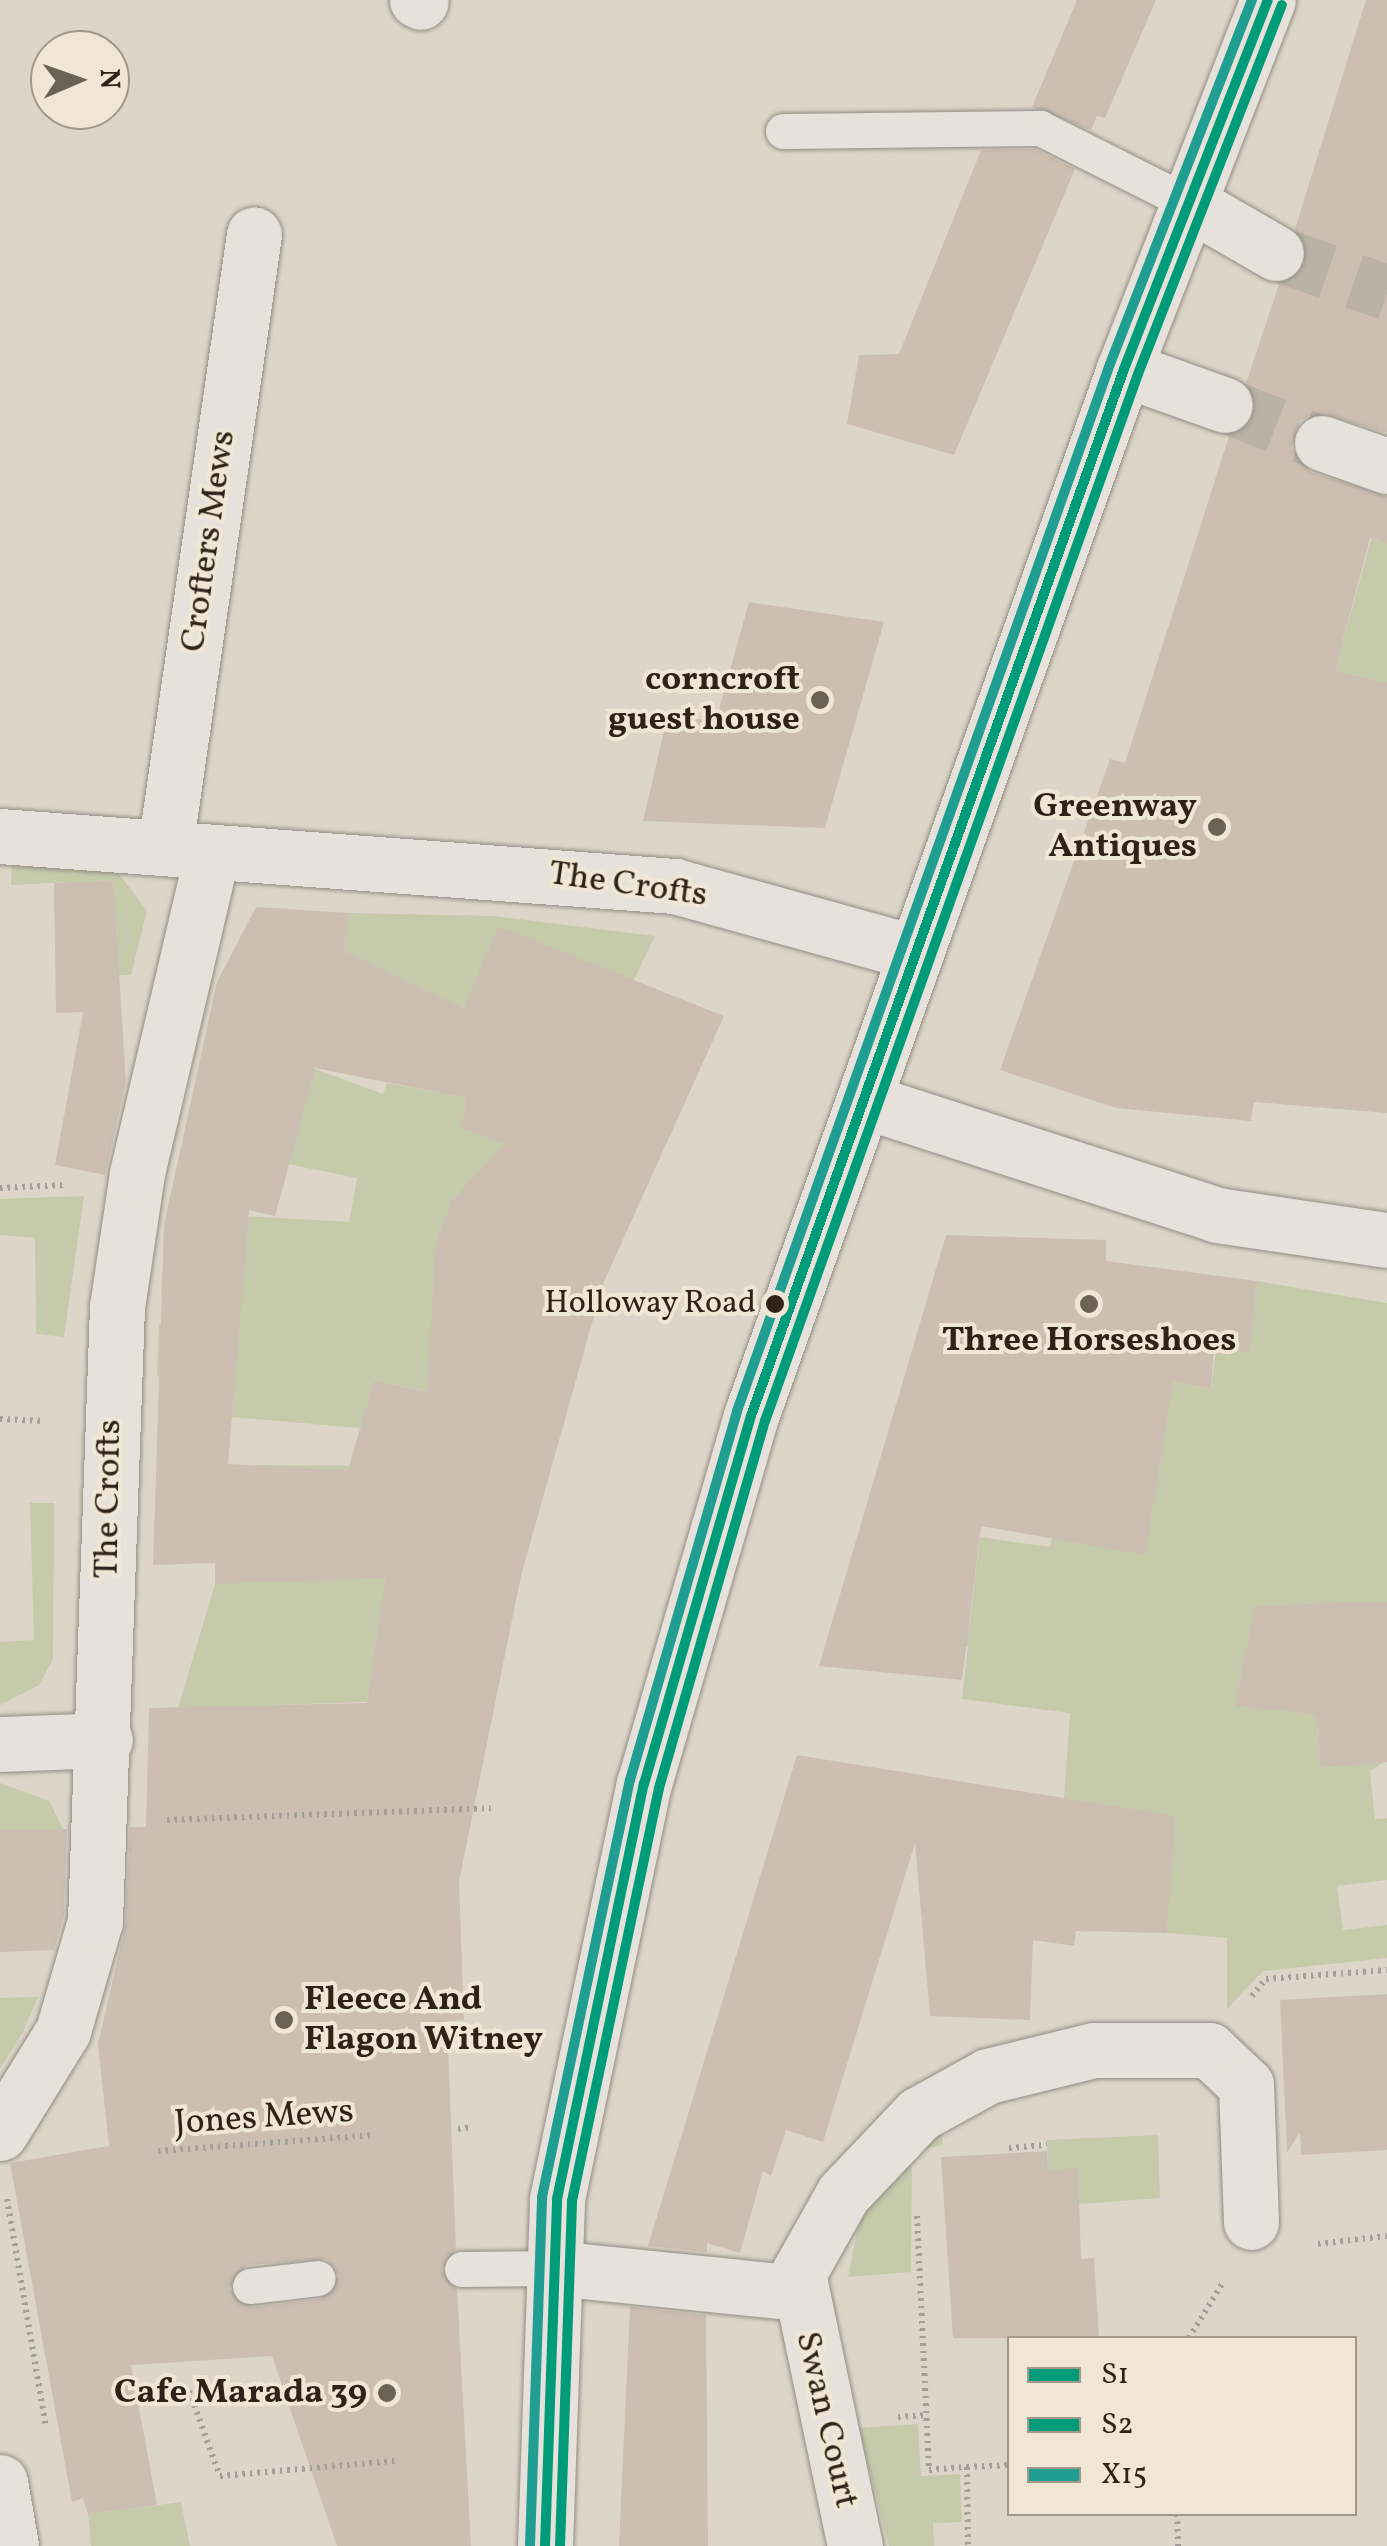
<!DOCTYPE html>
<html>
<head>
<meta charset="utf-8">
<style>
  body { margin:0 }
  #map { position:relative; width:1387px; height:2546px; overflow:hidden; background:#ddd6c8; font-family:Vollkorn,serif }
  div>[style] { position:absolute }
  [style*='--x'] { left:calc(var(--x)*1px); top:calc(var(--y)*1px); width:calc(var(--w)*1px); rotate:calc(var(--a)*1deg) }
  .green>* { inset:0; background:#c5caab }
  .building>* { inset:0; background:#cdbeb2 }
  .minor-tunnel>* { height:55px; margin-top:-27.5px; transform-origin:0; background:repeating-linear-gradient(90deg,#bab2a5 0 55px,transparent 0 83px) }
  .path>* { height:6px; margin-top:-3px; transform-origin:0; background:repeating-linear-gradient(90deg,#a4a099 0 2.5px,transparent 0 7.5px) }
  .roads { filter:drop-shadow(0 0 2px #928c83) drop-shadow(0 0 2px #928c83) }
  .service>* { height:35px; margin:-17.5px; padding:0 17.5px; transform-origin:17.5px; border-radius:17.5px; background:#e6e1da }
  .minor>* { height:55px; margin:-27.5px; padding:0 27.5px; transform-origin:27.5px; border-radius:27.5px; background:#e6e1da }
  .tertiary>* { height:55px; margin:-27.5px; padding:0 27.5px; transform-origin:27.5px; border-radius:27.5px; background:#e6e1da }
  .bus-1>* { height:10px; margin:-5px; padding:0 5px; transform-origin:5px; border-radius:5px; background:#009b79 }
  .bus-2>* { height:10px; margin:-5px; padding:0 5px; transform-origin:5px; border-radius:5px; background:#009b79 }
  .bus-3>* { height:10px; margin:-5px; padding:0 5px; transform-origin:5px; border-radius:5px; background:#209e91 }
  .dots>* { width:28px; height:28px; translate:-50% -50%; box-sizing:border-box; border:5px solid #efe6d5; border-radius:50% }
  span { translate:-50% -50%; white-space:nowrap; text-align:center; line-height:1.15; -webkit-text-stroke:8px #efe6d5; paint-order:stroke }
  .bus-label { font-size:32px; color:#2e2318 }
  .right { translate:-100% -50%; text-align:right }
  .street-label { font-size:35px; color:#2e2318 }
  .poi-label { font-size:35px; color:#2e2318; font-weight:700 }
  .left { translate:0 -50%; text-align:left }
  .legend { position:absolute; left:1007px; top:2336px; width:350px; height:180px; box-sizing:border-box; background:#efe6d5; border:2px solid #a29889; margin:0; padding:12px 18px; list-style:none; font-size:30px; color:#2e2318 }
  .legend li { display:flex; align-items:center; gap:20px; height:50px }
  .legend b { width:50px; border:2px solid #a29889 }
  .north { position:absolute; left:30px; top:30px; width:100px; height:100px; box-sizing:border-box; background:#efe6d5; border:2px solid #a29889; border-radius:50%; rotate:88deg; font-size:28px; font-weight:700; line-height:40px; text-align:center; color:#2e2318 }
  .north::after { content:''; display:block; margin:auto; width:35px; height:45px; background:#6b6256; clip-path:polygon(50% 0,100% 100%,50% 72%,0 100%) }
</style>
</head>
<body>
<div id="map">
  <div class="green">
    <div style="clip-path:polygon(1371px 539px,1387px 544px,1387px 682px,1335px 671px)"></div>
    <div style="clip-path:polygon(12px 861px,117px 871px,147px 911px,131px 975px,119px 975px,113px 880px,11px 885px)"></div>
    <div style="clip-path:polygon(349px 913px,494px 916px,655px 936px,634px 980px,555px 1063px,344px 952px)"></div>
    <div style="clip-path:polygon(282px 1057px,383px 1094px,387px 1083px,466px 1098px,461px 1128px,510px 1146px,455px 1198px,442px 1395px,374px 1380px,360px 1428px,232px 1417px,234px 1386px,157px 1376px,159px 1324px,235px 1333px,238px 1306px,161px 1295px,169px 1199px,243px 1216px,349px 1222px,357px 1178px,258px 1158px)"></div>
    <div style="clip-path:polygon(84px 1196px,64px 1337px,36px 1334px,35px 1238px,0 1235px,0 1199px)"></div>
    <div style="clip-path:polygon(1257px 1281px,1387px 1303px,1387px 1601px,1317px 1728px,1322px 1768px,1384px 1762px,1370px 1771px,1375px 1819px,1387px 1818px,1387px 1880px,1337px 1886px,1343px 1930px,1387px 1925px,1387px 1958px,1263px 1971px,1227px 2009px,1227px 1938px,1167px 1933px,1174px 1817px,1064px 1798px,1070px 1713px,962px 1699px,968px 1647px,919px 1638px,923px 1620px,969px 1627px,980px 1537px,1050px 1547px,1093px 1364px,1211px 1389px,1216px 1350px,1249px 1353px)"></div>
    <div style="clip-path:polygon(259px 1465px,386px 1466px,438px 1573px,385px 1588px,367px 1702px,178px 1708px,215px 1584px,258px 1524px)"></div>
    <div style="clip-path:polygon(30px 1503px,54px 1503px,53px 1659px,39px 1685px,0 1705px,0 1642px,34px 1640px)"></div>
    <div style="clip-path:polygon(0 1783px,49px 1801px,64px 1831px,56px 1945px,41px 1950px,38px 1830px,0 1830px)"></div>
    <div style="clip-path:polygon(38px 1997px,23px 2032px,0 2069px,0 1998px)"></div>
    <div style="clip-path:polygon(940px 2118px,943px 2145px,912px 2151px,911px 2272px,848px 2277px,861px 2212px)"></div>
    <div style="clip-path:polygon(1158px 2135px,1160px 2198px,1079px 2204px,1078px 2169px,1048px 2170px,1047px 2140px)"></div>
    <div style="clip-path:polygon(918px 2424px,921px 2476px,960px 2474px,962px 2522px,933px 2523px,934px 2546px,889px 2546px,859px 2428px)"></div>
    <div style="clip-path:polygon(181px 2502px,190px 2546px,91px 2546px,88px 2514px)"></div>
  </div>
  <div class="building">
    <div style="clip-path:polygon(1077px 0,1156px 0,1105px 118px,1097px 116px,1091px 130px,1032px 107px)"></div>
    <div style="clip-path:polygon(1366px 0,1387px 0,1387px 433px,1317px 412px,1301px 420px,1291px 448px,1311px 472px,1387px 496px,1387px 544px,1370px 538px,1335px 671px,1387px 682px,1387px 1113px,1254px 1102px,1251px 1121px,1116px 1108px,1000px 1070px,1110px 759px,1125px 763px,1229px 436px,1255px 415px,1246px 383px,1279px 284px,1303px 268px,1307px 252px,1295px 229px)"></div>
    <div style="clip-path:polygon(1035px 149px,1075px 169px,954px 455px,847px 424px,859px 355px,899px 354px,981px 150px)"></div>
    <div style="clip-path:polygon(749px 602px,884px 622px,825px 828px,643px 821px,667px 718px,716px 720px)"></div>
    <div style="clip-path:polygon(113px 880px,126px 1082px,105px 1175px,55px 1165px,83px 1012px,56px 1013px,54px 883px)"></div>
    <div style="clip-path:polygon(evenodd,256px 907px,349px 913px,344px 951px,464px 1009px,498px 926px,724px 1016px,603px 1284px,521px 1576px,459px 1881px,464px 2020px,447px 2021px,456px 2249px,441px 2270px,457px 2289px,471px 2546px,337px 2546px,272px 2356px,131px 2365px,157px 2505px,88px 2514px,83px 2498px,72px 2502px,10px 2163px,109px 2146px,98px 2044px,126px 1923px,130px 1827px,146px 1827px,149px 1708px,367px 1703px,386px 1578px,215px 1584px,215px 1563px,153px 1565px,164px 1225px,217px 982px,256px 907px,315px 1068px,466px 1098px,461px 1128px,504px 1144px,451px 1202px,436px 1244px,427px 1392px,374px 1380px,348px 1470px,228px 1464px,249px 1210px,275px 1216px,315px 1068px,256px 907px,327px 2259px,339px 2276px,321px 2299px,252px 2307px,229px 2289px,247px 2265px,327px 2259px)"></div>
    <div style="clip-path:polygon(946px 1235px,1106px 1240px,1106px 1261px,1257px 1281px,1249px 1353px,1214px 1349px,1211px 1389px,1173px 1381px,1145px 1555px,981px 1526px,962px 1680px,819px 1666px)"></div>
    <div style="clip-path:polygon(1387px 1601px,1387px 1762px,1321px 1768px,1316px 1714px,1235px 1706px,1255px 1606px)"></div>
    <div style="clip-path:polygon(797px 1755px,1175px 1816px,1167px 1933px,1076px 1931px,1074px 1946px,1033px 1940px,1030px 2020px,930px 2016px,915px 1843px,823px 2142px,786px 2130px,771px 2176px,763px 2171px,740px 2253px,707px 2243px,707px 2252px,648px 2246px)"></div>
    <div style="clip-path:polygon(67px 1829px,64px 1916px,54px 1950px,0 1952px,0 1830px)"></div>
    <div style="clip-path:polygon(1387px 1994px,1387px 2150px,1301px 2155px,1300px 2132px,1287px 2153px,1280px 2000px)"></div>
    <div style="clip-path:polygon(1047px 2151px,1048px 2170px,1078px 2168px,1081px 2259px,1094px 2258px,1099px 2338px,953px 2338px,941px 2157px)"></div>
    <div style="clip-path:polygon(630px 2307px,706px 2315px,708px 2546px,619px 2546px)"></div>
  </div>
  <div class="minor-tunnel">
    <div style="--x:1276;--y:253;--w:118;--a:19.4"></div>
    <div style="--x:1225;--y:405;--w:104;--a:21.4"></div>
  </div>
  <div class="path">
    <div style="--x:0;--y:1188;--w:64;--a:-2.7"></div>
    <div style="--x:0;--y:1419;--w:44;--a:2.6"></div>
    <div style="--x:167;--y:1820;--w:324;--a:-2.1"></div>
    <div style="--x:1252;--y:1996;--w:22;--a:-51"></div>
    <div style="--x:1266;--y:1979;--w:121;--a:-4.3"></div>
    <div style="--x:458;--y:2129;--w:15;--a:-8"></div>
    <div style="--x:1009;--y:2148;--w:38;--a:-5"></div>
    <div style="--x:158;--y:2151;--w:217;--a:-4.2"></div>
    <div style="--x:7;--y:2199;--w:232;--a:80.3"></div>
    <div style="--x:917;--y:2216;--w:254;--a:87.3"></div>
    <div style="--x:929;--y:2470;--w:38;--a:-5"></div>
    <div style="--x:967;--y:2467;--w:79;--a:89.3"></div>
    <div style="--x:1318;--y:2244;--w:69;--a:-6.6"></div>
    <div style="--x:1189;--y:2338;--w:63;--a:-58.6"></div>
    <div style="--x:189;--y:2391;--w:90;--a:70"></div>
    <div style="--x:220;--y:2476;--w:175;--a:-4.9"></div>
    <div style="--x:898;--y:2417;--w:29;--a:-4"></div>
    <div style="--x:967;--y:2467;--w:42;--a:-2.7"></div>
    <div style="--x:1177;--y:2514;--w:32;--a:88"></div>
  </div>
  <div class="roads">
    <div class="service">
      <div style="--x:783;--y:131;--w:257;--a:-0.7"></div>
      <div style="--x:1040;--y:128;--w:169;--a:26.7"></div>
      <div style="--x:462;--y:2269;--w:91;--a:-0.6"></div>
      <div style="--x:250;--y:2286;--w:68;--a:-6.7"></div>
    </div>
    <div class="minor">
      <div style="--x:417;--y:0;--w:4;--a:27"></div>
      <div style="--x:1191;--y:204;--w:98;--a:30"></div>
      <div style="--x:1124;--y:369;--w:107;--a:19.6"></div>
      <div style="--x:1322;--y:443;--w:69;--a:19.5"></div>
      <div style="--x:0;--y:836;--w:677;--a:4.24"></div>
      <div style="--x:675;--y:886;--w:250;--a:15.5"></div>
      <div style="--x:165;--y:848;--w:620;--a:-81.75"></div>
      <div style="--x:865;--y:1101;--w:370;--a:17.9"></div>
      <div style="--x:1217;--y:1215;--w:172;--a:8.4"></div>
      <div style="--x:0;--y:1744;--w:105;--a:-2.2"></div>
      <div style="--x:0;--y:2133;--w:120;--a:-58.3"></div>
      <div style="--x:63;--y:2031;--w:115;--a:-73.8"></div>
      <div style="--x:95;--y:1921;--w:614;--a:-87.95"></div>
      <div style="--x:117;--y:1307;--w:135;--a:-81.5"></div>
      <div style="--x:137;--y:1173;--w:329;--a:-76.8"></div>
      <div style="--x:553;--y:2268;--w:246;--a:5.8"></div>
      <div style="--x:0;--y:2482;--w:65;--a:80.2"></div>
      <div style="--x:855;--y:2546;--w:278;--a:-101.8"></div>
      <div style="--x:798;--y:2274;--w:92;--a:-60.6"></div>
      <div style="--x:843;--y:2194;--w:110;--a:-46.5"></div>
      <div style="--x:919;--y:2114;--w:79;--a:-28.8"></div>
      <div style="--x:988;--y:2076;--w:109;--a:-13.8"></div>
      <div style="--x:1094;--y:2050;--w:115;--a:0"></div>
      <div style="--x:1209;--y:2050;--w:51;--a:43.4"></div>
      <div style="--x:1246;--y:2085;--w:137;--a:87.9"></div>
    </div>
    <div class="tertiary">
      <div style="--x:545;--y:2546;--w:347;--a:-88"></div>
      <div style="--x:557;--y:2199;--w:424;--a:-78.2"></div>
      <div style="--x:644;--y:1784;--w:383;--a:-73.8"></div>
      <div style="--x:751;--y:1416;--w:1111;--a:-70.39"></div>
      <div style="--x:1124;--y:369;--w:396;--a:-68.7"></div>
    </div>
  </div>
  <div class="bus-1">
    <div style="--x:545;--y:2546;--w:347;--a:-88"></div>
    <div style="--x:557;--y:2199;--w:424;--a:-78.2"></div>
    <div style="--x:644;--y:1784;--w:383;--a:-73.8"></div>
    <div style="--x:751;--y:1416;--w:1111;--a:-70.39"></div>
    <div style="--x:1124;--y:369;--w:396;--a:-68.7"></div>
  </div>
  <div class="bus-2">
    <div style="--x:560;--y:2546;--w:345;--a:-88"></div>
    <div style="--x:572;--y:2201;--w:422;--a:-78.1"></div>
    <div style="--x:659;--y:1788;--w:382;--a:-73.9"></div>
    <div style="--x:765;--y:1421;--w:1111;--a:-70.39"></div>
    <div style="--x:1138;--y:374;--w:396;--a:-68.7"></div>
  </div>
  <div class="bus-3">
    <div style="--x:530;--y:2545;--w:348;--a:-88"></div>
    <div style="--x:542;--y:2197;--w:426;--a:-78.1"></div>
    <div style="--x:630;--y:1780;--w:384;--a:-73.8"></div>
    <div style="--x:737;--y:1411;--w:1111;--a:-70.39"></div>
    <div style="--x:1110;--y:364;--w:391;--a:-68.7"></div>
  </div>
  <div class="dots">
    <div style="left:820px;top:700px;background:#6b6256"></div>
    <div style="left:1217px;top:827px;background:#6b6256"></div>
    <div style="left:775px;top:1304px;background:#2e2318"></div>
    <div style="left:1089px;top:1304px;background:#6b6256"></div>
    <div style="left:284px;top:2020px;background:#6b6256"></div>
    <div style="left:387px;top:2393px;background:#6b6256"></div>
  </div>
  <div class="bus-label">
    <span class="right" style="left:756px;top:1304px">Holloway Road</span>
  </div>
  <div class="street-label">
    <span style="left:209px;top:541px;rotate:-82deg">Crofters Mews</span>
    <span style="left:628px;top:885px;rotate:8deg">The Crofts</span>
    <span style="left:109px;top:1499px;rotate:-89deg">The Crofts</span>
    <span style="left:264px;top:2118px;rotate:-4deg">Jones Mews</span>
    <span style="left:826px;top:2420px;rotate:77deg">Swan Court</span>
  </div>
  <div class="poi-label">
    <span class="right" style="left:800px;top:700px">corncroft<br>guest house</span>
    <span class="right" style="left:1197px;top:827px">Greenway<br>Antiques</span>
    <span style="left:1089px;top:1341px">Three Horseshoes</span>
    <span class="left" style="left:304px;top:2020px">Fleece And<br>Flagon Witney</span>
    <span class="right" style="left:367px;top:2393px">Cafe Marada 39</span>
  </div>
  <ul class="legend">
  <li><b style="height:12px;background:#009b79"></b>S1</li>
  <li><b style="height:12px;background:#009b79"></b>S2</li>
  <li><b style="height:12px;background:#209e91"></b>X15</li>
  </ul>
  <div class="north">N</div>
</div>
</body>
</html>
